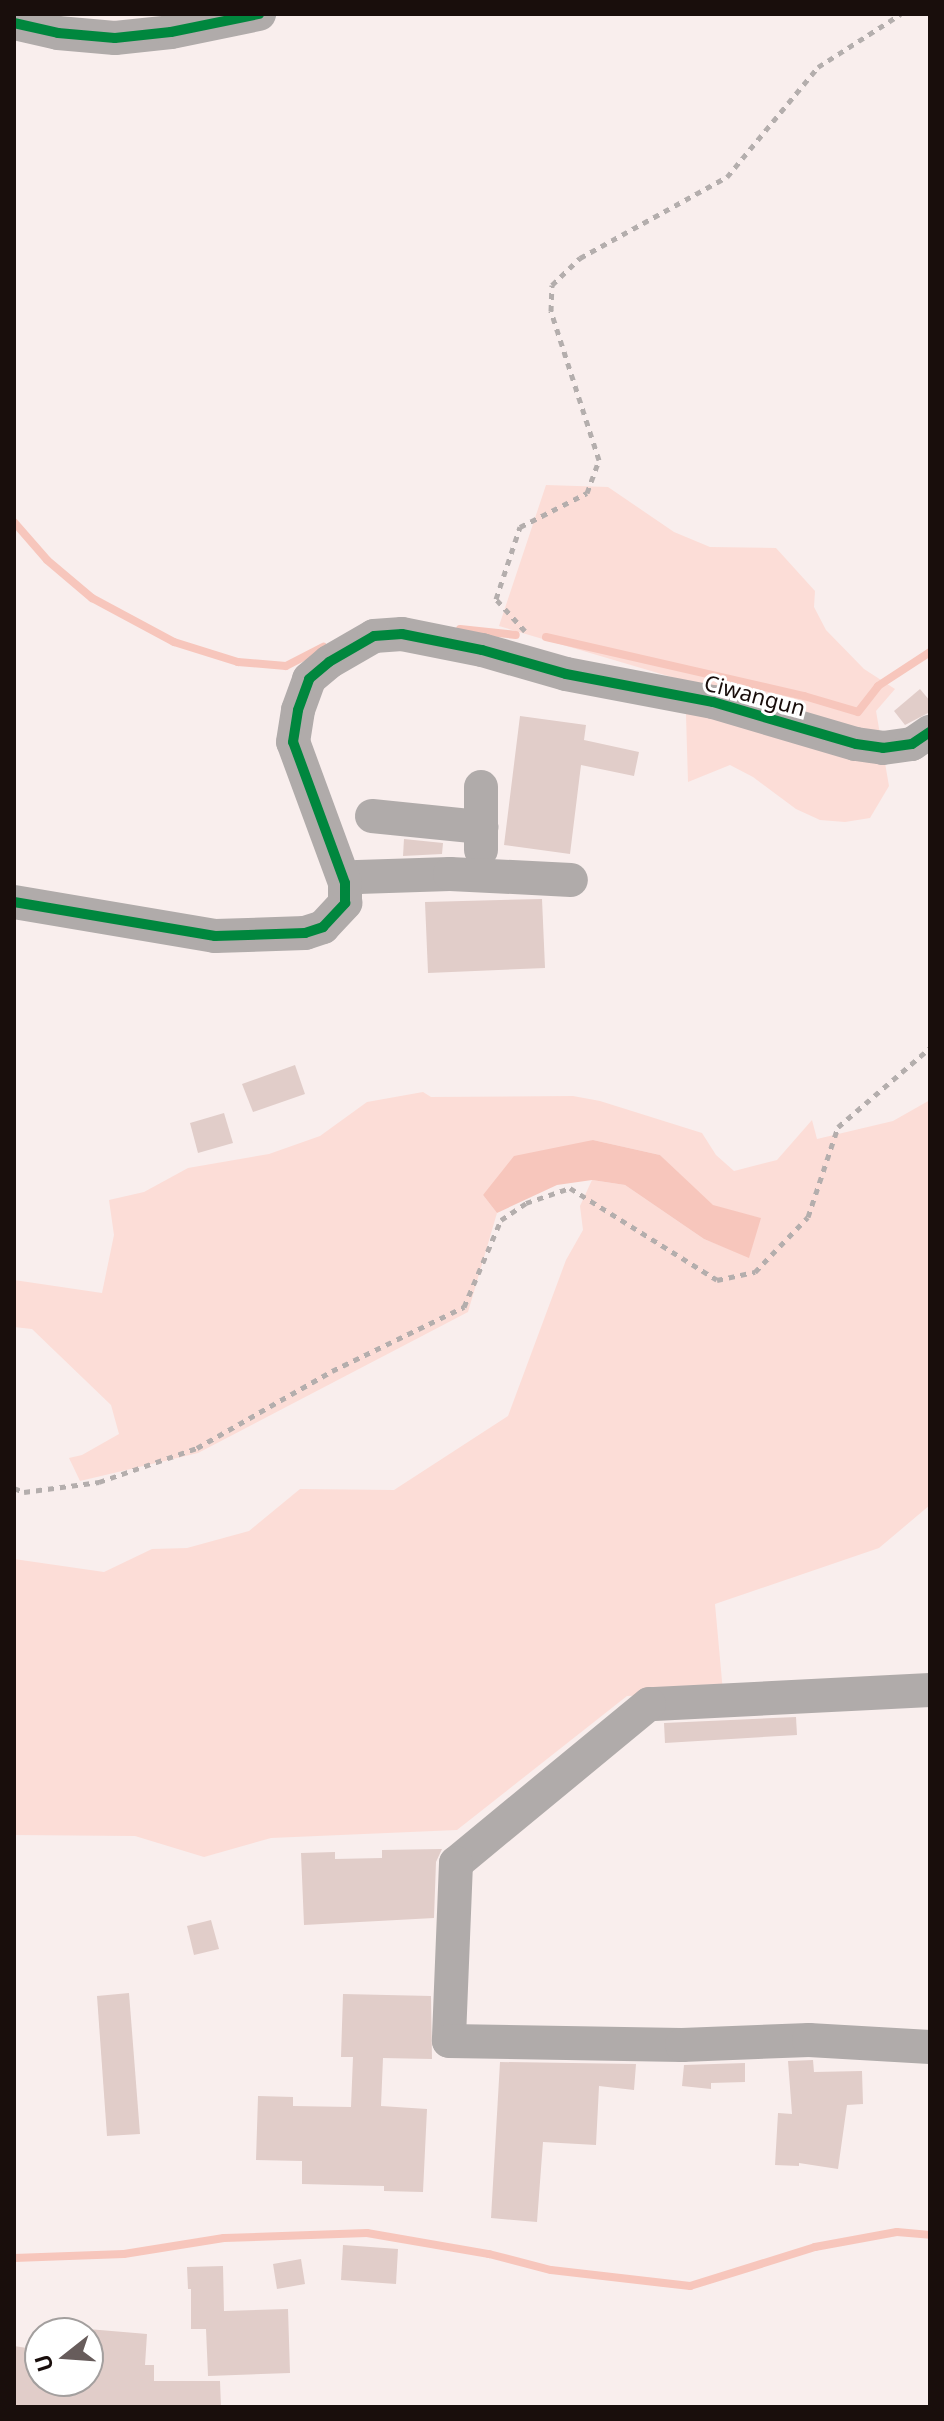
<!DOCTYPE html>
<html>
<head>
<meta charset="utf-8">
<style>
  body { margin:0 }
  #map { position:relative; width:944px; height:2421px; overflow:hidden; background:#f9eeed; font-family:"Noto Sans",sans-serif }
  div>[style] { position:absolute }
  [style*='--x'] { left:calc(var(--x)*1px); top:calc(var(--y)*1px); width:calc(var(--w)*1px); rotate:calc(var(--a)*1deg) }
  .green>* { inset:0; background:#fcddd7 }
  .water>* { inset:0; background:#f7c6bc }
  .stream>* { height:8px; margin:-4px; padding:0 4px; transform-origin:4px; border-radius:4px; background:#f7c6bc }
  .building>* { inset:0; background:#e1cdc9 }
  .path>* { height:5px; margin-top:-2.5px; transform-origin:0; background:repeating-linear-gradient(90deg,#b4aead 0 6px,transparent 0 12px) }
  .minor>* { height:34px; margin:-17px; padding:0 17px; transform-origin:17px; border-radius:17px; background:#b0abaa }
  .cycleway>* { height:10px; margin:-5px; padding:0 5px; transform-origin:5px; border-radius:5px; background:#00873e }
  span { translate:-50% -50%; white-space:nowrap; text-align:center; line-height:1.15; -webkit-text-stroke:6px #fff; paint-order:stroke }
  .street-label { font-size:22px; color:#190e0c }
  .frame { position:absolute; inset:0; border:16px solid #190e0c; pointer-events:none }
  .north { position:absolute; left:24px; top:2317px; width:80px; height:80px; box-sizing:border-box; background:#fff; border:2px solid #a39f9e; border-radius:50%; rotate:253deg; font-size:22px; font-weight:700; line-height:32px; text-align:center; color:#190e0c }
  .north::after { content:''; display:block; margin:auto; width:28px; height:36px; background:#675c5b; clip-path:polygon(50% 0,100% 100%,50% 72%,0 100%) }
</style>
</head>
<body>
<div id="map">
  <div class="green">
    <div style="clip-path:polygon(546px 485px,608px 487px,674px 532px,710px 547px,776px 548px,815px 591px,814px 607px,826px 630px,864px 669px,895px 689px,876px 711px,889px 786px,870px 818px,845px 822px,820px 820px,796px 809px,753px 777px,730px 765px,688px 782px,685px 681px,499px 626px)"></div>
    <div style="clip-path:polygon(423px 1092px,431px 1097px,573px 1096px,600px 1101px,702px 1133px,716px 1155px,734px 1171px,777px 1160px,812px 1120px,817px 1139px,893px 1121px,930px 1100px,930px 1505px,879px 1548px,715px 1604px,723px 1692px,627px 1696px,457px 1830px,271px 1838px,204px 1857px,135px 1836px,14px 1835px,14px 1559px,104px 1572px,152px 1549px,187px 1548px,249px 1531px,300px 1489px,394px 1490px,508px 1416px,566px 1260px,583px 1230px,580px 1206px,592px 1180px,625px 1185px,704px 1239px,749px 1257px,760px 1218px,713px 1206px,660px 1155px,593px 1140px,483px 1195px,497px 1213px,468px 1312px,198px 1453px,80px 1481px,69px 1458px,82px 1455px,119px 1434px,111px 1405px,32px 1329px,14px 1327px,14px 1280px,102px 1293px,114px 1235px,109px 1200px,144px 1192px,188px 1168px,269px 1154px,320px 1136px,367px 1102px)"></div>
  </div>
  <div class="water">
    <div style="clip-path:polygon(593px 1140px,660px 1155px,713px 1205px,761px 1218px,749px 1258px,704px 1239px,625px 1185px,592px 1180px,557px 1185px,497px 1213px,483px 1195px,514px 1156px)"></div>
  </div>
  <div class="stream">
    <div style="--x:14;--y:522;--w:50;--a:49"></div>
    <div style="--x:47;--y:560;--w:59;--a:40.2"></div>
    <div style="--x:92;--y:598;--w:93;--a:28.2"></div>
    <div style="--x:174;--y:642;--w:67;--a:17.4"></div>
    <div style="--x:238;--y:662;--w:48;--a:4.8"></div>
    <div style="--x:286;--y:666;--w:42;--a:-27.2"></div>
    <div style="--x:460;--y:629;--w:56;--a:6.1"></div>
    <div style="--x:546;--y:637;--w:265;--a:12.9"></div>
    <div style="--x:804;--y:696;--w:56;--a:16.5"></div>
    <div style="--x:858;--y:712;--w:33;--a:-52"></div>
    <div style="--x:878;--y:686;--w:62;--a:-33.2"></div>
    <div style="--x:14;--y:2258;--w:110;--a:-2.1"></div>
    <div style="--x:124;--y:2254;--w:101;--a:-9.1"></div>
    <div style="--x:224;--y:2238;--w:143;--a:-2"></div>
    <div style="--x:367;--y:2233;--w:124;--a:9.8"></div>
    <div style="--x:489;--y:2254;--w:64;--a:14.5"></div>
    <div style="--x:551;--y:2270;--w:140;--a:6.6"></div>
    <div style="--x:690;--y:2286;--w:131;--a:-17.3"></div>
    <div style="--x:815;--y:2247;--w:83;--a:-10.4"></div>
    <div style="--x:897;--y:2232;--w:33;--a:5"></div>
  </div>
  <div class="building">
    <div style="clip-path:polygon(920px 689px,930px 701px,930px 712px,905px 725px,894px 711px)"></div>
    <div style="clip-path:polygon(520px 716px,586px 725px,584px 740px,639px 752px,634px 776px,581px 765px,570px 854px,504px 845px)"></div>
    <div style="clip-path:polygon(404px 839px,443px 843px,442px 854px,403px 856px)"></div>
    <div style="clip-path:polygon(542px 899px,545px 968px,428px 973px,425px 902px)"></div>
    <div style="clip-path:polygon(295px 1065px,305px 1094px,253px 1112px,242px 1084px)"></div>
    <div style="clip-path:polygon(224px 1113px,233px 1143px,198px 1153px,190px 1123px)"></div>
    <div style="clip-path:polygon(796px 1717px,797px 1735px,665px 1743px,664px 1723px)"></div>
    <div style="clip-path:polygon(442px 1849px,436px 1862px,434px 1918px,304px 1925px,301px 1853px,335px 1852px,335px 1859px,382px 1858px,382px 1850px)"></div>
    <div style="clip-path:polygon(211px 1920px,219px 1949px,194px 1955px,187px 1926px)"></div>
    <div style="clip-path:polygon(129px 1993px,140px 2134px,107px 2136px,97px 1996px)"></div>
    <div style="clip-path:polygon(343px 1994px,431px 1996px,432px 2059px,383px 2058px,381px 2106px,427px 2109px,423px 2192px,384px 2191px,384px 2186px,302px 2184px,302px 2161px,256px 2160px,258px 2096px,293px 2097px,293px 2106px,351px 2107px,353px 2057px,341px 2057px)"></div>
    <div style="clip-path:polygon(813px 2060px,814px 2072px,862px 2071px,863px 2104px,847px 2105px,838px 2169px,799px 2163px,799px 2166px,775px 2165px,778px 2113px,792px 2114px,788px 2061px)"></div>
    <div style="clip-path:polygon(500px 2062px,636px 2064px,634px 2090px,599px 2086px,596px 2145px,543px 2142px,537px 2222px,491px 2218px)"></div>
    <div style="clip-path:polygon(745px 2063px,745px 2082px,711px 2083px,711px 2089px,682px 2086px,684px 2065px)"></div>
    <div style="clip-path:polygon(343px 2245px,398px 2249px,396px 2284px,341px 2280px)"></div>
    <div style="clip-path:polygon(301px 2259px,305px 2284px,277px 2289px,273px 2264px)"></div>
    <div style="clip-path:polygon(223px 2266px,224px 2311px,288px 2309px,290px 2373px,208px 2376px,206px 2329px,191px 2329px,191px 2289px,188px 2289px,187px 2267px)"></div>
    <div style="clip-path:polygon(88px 2329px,147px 2334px,145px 2365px,154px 2365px,154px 2381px,220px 2381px,221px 2407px,14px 2407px,14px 2346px,40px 2350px,40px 2381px,88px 2381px)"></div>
  </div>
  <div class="path">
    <div style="--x:525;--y:631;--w:43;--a:-132.2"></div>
    <div style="--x:496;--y:599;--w:76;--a:-71.6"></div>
    <div style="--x:520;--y:527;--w:75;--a:-26.9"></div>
    <div style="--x:587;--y:493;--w:35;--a:-70"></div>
    <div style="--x:599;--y:460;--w:157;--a:-107.9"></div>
    <div style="--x:551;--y:311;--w:26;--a:-88"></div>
    <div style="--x:552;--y:285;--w:39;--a:-44"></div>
    <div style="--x:580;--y:258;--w:168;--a:-28.9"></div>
    <div style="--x:727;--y:177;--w:143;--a:-50.4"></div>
    <div style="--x:818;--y:67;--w:98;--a:-32.6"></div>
    <div style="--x:14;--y:1488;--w:11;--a:22"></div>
    <div style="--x:24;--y:1492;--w:76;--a:-7.6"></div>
    <div style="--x:99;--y:1482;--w:104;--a:-19.1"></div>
    <div style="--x:197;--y:1448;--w:155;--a:-29.7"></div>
    <div style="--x:332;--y:1371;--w:147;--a:-25.9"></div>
    <div style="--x:464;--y:1307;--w:95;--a:-67"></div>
    <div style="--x:501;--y:1220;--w:30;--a:-34"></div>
    <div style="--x:526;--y:1203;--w:46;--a:-18.8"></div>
    <div style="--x:570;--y:1188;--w:173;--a:32"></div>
    <div style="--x:717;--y:1280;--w:39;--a:-12"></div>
    <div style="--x:755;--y:1272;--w:76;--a:-46.1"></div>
    <div style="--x:808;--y:1217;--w:95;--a:-71.6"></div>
    <div style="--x:838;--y:1127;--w:121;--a:-40.7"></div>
  </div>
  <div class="minor">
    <div style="--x:14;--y:23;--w:45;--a:12.8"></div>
    <div style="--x:58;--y:33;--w:57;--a:5"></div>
    <div style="--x:115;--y:38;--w:56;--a:-6.1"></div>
    <div style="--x:171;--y:32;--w:90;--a:-11.6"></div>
    <div style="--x:372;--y:816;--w:110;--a:5.8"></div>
    <div style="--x:481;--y:850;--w:63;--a:-90"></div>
    <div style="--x:345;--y:883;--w:14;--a:-25"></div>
    <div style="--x:358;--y:877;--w:92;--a:-1.9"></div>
    <div style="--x:450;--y:874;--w:121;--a:2.8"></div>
    <div style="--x:14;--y:902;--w:204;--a:9.6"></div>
    <div style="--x:215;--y:936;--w:90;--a:-1.9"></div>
    <div style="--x:305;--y:933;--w:19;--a:-18"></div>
    <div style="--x:323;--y:927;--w:33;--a:-47"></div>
    <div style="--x:345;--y:903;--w:20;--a:-90"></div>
    <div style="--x:345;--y:883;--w:150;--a:-110.2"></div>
    <div style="--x:293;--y:742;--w:32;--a:-81"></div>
    <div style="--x:298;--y:710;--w:33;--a:-70"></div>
    <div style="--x:309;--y:679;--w:26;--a:-40"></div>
    <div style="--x:329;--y:662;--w:52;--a:-30"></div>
    <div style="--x:374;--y:636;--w:28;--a:-4"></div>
    <div style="--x:402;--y:634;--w:82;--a:11.3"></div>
    <div style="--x:482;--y:650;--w:87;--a:15.9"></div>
    <div style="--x:566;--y:674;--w:150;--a:10.8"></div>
    <div style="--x:713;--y:702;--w:149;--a:16.4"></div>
    <div style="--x:856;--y:744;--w:27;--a:8"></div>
    <div style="--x:883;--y:748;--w:29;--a:-8"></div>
    <div style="--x:912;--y:744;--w:22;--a:-34"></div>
    <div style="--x:930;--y:1690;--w:281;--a:177.1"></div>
    <div style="--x:649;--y:1704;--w:250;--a:140.5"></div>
    <div style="--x:456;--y:1863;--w:178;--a:92.3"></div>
    <div style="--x:449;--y:2041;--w:233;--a:1"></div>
    <div style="--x:682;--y:2045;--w:127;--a:-2.3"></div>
    <div style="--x:809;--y:2040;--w:121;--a:3.3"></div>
  </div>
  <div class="cycleway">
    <div style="--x:14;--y:23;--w:45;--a:12.8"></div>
    <div style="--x:58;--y:33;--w:57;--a:5"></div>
    <div style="--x:115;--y:38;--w:56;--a:-6.1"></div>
    <div style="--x:171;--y:32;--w:90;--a:-11.6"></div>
    <div style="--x:14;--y:902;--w:204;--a:9.6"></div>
    <div style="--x:215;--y:936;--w:90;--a:-1.9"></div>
    <div style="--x:305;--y:933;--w:19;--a:-18"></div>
    <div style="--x:323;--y:927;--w:33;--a:-47"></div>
    <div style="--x:345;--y:903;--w:20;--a:-90"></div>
    <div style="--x:345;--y:883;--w:150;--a:-110.2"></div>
    <div style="--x:293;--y:742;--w:32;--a:-81"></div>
    <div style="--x:298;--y:710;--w:33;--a:-70"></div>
    <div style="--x:309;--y:679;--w:26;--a:-40"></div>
    <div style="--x:329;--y:662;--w:52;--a:-30"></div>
    <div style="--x:374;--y:636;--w:28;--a:-4"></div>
    <div style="--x:402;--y:634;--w:82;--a:11.3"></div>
    <div style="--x:482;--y:650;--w:87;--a:15.9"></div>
    <div style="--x:566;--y:674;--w:150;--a:10.8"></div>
    <div style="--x:713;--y:702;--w:149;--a:16.4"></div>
    <div style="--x:856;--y:744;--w:27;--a:8"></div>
    <div style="--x:883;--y:748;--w:29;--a:-8"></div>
    <div style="--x:912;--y:744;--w:22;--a:-34"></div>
  </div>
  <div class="street-label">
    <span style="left:755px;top:695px;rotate:15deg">Ciwangun</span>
  </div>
  <div class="frame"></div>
  <div class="north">U</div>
</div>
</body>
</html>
